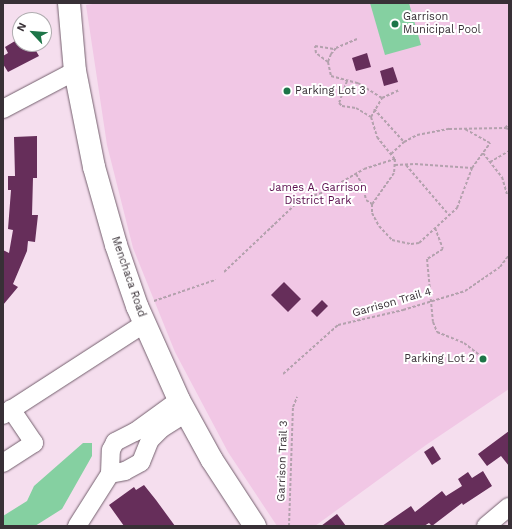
<!DOCTYPE html>
<html>
<head>
<meta charset="utf-8">
<style>
  body { margin:0 }
  #map { position:relative; width:512px; height:529px; overflow:hidden; background:#f5deee; font-family:"Work Sans",sans-serif }
  div>[style] { position:absolute }
  [style*='--x'] { left:calc(var(--x)*1px); top:calc(var(--y)*1px); width:calc(var(--w)*1px); rotate:calc(var(--a)*1deg) }
  .green>* { inset:0; background:#f1c7e5 }
  .water>* { inset:0; background:#85d0a1 }
  .building>* { inset:0; background:#662e5a }
  .path>* { height:2px; margin-top:-1px; transform-origin:0; background:repeating-linear-gradient(90deg,#b3a1ad 0 3px,transparent 0 5px) }
  .roads { filter:drop-shadow(0 0 1px #74606e) drop-shadow(0 0 1px #74606e) }
  .minor>* { height:18px; margin:-9px; padding:0 9px; transform-origin:9px; border-radius:9px; background:#fff }
  .major>* { height:22px; margin:-11px; padding:0 11px; transform-origin:11px; border-radius:11px; background:#fff }
  .dots>* { width:11px; height:11px; translate:-50% -50%; box-sizing:border-box; border:2px solid #fff; border-radius:50% }
  span { translate:-50% -50%; white-space:nowrap; text-align:center; line-height:1.15; -webkit-text-stroke:4px #fff; paint-order:stroke }
  .poi-label { font-size:11px; color:#383036 }
  .left { translate:0 -50%; text-align:left }
  .right { translate:-100% -50%; text-align:right }
  .park-label { font-size:11px; color:#5b0e4e }
  .street-label { font-size:11px; color:#383036 }
  .frame { position:absolute; inset:0; border:4px solid #383036; pointer-events:none }
  .north { position:absolute; left:12px; top:12px; width:40px; height:40px; box-sizing:border-box; background:#fff; border:1px solid #afacaf; border-radius:50%; rotate:296deg; font-size:11px; font-weight:700; line-height:16px; text-align:center; color:#383036 }
  .north::after { content:''; display:block; margin:auto; width:14px; height:18px; background:#1d7548; clip-path:polygon(50% 0,100% 100%,50% 72%,0 100%) }
</style>
</head>
<body>
<div id="map">
  <div class="green">
    <div style="clip-path:polygon(99px 3px,509px 3px,509px 389px,426px 445px,315px 526px,277px 526px,228px 452px,175px 352px,133px 248px,107px 145px,86px 5px)"></div>
  </div>
  <div class="water">
    <div style="clip-path:polygon(370px 3px,409px 3px,421px 45px,385px 55px)"></div>
    <div style="clip-path:polygon(83px 443px,92px 443px,92px 456px,62px 509px,35px 526px,3px 526px,3px 516px,27px 501px,34px 486px)"></div>
  </div>
  <div class="building">
    <div style="clip-path:polygon(15px 41px,17px 44px,32px 44px,39px 56px,8px 72px,3px 64px,3px 56px,8px 53px,5px 47px)"></div>
    <div style="clip-path:polygon(367px 53px,371px 67px,356px 71px,352px 58px)"></div>
    <div style="clip-path:polygon(393px 67px,398px 82px,384px 86px,380px 71px)"></div>
    <div style="clip-path:polygon(37px 136px,37px 178px,33px 178px,32px 215px,38px 215px,35px 242px,28px 241px,27px 251px,13px 284px,18px 287px,3px 305px,3px 250px,9px 253px,13px 230px,8px 229px,11px 190px,8px 190px,8px 176px,15px 176px,14px 137px)"></div>
    <div style="clip-path:polygon(284px 282px,301px 299px,288px 312px,271px 295px)"></div>
    <div style="clip-path:polygon(322px 300px,328px 306px,317px 317px,311px 311px)"></div>
    <div style="clip-path:polygon(509px 431px,509px 466px,501px 456px,487px 466px,478px 454px)"></div>
    <div style="clip-path:polygon(433px 446px,441px 459px,432px 465px,424px 452px)"></div>
    <div style="clip-path:polygon(483px 471px,492px 486px,463px 505px,462px 503px,432px 526px,429px 523px,424px 526px,382px 526px,411px 506px,415px 512px,442px 491px,446px 496px,462px 486px,458px 479px,468px 472px,472px 478px)"></div>
    <div style="clip-path:polygon(144px 485px,156px 500px,175px 526px,124px 526px,109px 505px,134px 487px,136px 490px)"></div>
    <div style="clip-path:polygon(337px 514px,346px 526px,321px 526px)"></div>
  </div>
  <div class="path">
    <div style="--x:357;--y:39;--w:23;--a:157"></div>
    <div style="--x:336;--y:48;--w:8;--a:130"></div>
    <div style="--x:331;--y:54;--w:9;--a:111"></div>
    <div style="--x:328;--y:62;--w:14;--a:78"></div>
    <div style="--x:331;--y:76;--w:28;--a:15"></div>
    <div style="--x:358;--y:83;--w:28;--a:32"></div>
    <div style="--x:328;--y:62;--w:15;--a:-143"></div>
    <div style="--x:316;--y:53;--w:7;--a:-98"></div>
    <div style="--x:315;--y:46;--w:19;--a:9"></div>
    <div style="--x:347;--y:81;--w:23;--a:110"></div>
    <div style="--x:339;--y:103;--w:4;--a:45"></div>
    <div style="--x:342;--y:106;--w:14;--a:8"></div>
    <div style="--x:356;--y:108;--w:17;--a:31"></div>
    <div style="--x:371;--y:117;--w:21;--a:73"></div>
    <div style="--x:377;--y:137;--w:28;--a:51"></div>
    <div style="--x:395;--y:159;--w:14;--a:94"></div>
    <div style="--x:394;--y:173;--w:38;--a:125"></div>
    <div style="--x:372;--y:204;--w:9;--a:90"></div>
    <div style="--x:372;--y:213;--w:15;--a:62"></div>
    <div style="--x:379;--y:226;--w:19;--a:47"></div>
    <div style="--x:392;--y:240;--w:19;--a:12"></div>
    <div style="--x:411;--y:244;--w:8;--a:-7"></div>
    <div style="--x:419;--y:243;--w:52;--a:-42.6"></div>
    <div style="--x:457;--y:208;--w:43;--a:-69.4"></div>
    <div style="--x:472;--y:168;--w:31;--a:-54"></div>
    <div style="--x:490;--y:143;--w:29;--a:-151"></div>
    <div style="--x:374;--y:109;--w:45;--a:47.7"></div>
    <div style="--x:404;--y:142;--w:15;--a:-28"></div>
    <div style="--x:417;--y:135;--w:33;--a:-11"></div>
    <div style="--x:449;--y:129;--w:56;--a:-1"></div>
    <div style="--x:505;--y:128;--w:6;--a:-45"></div>
    <div style="--x:371;--y:117;--w:22;--a:-60"></div>
    <div style="--x:382;--y:98;--w:19;--a:-25"></div>
    <div style="--x:505;--y:128;--w:4;--a:14"></div>
    <div style="--x:483;--y:153;--w:31;--a:52"></div>
    <div style="--x:502;--y:177;--w:18;--a:74"></div>
    <div style="--x:391;--y:154;--w:18;--a:-43"></div>
    <div style="--x:490;--y:162;--w:22;--a:-30"></div>
    <div style="--x:395;--y:165;--w:20;--a:-3"></div>
    <div style="--x:415;--y:164;--w:57;--a:4"></div>
    <div style="--x:406;--y:165;--w:66;--a:49.3"></div>
    <div style="--x:356;--y:174;--w:13;--a:58"></div>
    <div style="--x:363;--y:185;--w:15;--a:79"></div>
    <div style="--x:366;--y:200;--w:7;--a:34"></div>
    <div style="--x:509;--y:190;--w:10;--a:90"></div>
    <div style="--x:435;--y:228;--w:22;--a:69"></div>
    <div style="--x:443;--y:249;--w:19;--a:148"></div>
    <div style="--x:427;--y:259;--w:63;--a:84.6"></div>
    <div style="--x:433;--y:322;--w:11;--a:68"></div>
    <div style="--x:437;--y:332;--w:29;--a:22"></div>
    <div style="--x:464;--y:343;--w:24;--a:38"></div>
    <div style="--x:224;--y:272;--w:105;--a:-43.5"></div>
    <div style="--x:300;--y:200;--w:25;--a:-18"></div>
    <div style="--x:324;--y:192;--w:46;--a:-29.9"></div>
    <div style="--x:364;--y:169;--w:33;--a:-18"></div>
    <div style="--x:154;--y:301;--w:65;--a:-19"></div>
    <div style="--x:283;--y:374;--w:74;--a:-41.7"></div>
    <div style="--x:338;--y:325;--w:67;--a:-13"></div>
    <div style="--x:403;--y:310;--w:65;--a:-17"></div>
    <div style="--x:465;--y:291;--w:42;--a:-34.4"></div>
    <div style="--x:500;--y:267;--w:15;--a:-53"></div>
    <div style="--x:289;--y:526;--w:119;--a:-88.1"></div>
    <div style="--x:293;--y:407;--w:11;--a:-68"></div>
  </div>
  <div class="roads">
    <div class="minor">
      <div style="--x:3;--y:109;--w:81;--a:-27.8"></div>
      <div style="--x:3;--y:415;--w:169;--a:-32.9"></div>
      <div style="--x:3;--y:463;--w:37;--a:-33"></div>
      <div style="--x:34;--y:443;--w:41;--a:-124.1"></div>
      <div style="--x:110;--y:474;--w:15;--a:-11"></div>
      <div style="--x:125;--y:471;--w:18;--a:-29"></div>
      <div style="--x:141;--y:462;--w:24;--a:-68"></div>
      <div style="--x:150;--y:440;--w:17;--a:-45"></div>
      <div style="--x:162;--y:428;--w:28;--a:-32"></div>
      <div style="--x:77;--y:526;--w:62;--a:-57.6"></div>
      <div style="--x:110;--y:474;--w:24;--a:-88"></div>
      <div style="--x:111;--y:450;--w:9;--a:-63"></div>
      <div style="--x:115;--y:442;--w:22;--a:-27"></div>
      <div style="--x:135;--y:432;--w:54;--a:-36"></div>
      <div style="--x:486;--y:526;--w:30;--a:-40"></div>
    </div>
    <div class="major">
      <div style="--x:69;--y:3;--w:68;--a:85"></div>
      <div style="--x:75;--y:71;--w:98;--a:78.8"></div>
      <div style="--x:94;--y:167;--w:81;--a:74.2"></div>
      <div style="--x:116;--y:245;--w:65;--a:71"></div>
      <div style="--x:137;--y:306;--w:103;--a:65.9"></div>
      <div style="--x:179;--y:400;--w:68;--a:61.2"></div>
      <div style="--x:212;--y:460;--w:79;--a:56.9"></div>
    </div>
  </div>
  <div class="dots">
    <div style="left:395px;top:24px;background:#1d7548"></div>
    <div style="left:287px;top:91px;background:#1d7548"></div>
    <div style="left:483px;top:359px;background:#1d7548"></div>
  </div>
  <div class="poi-label">
    <span class="left" style="left:403px;top:24px">Garrison<br>Municipal Pool</span>
    <span class="left" style="left:295px;top:91px">Parking Lot 3</span>
    <span class="right" style="left:475px;top:359px">Parking Lot 2</span>
  </div>
  <div class="park-label">
    <span style="left:318px;top:195px">James A. Garrison<br>District Park</span>
  </div>
  <div class="street-label">
    <span style="left:128px;top:277px;rotate:71deg">Menchaca Road</span>
    <span style="left:392px;top:303px;rotate:-16deg">Garrison Trail 4</span>
    <span style="left:283px;top:461px;rotate:-88deg">Garrison Trail 3</span>
  </div>
  <div class="frame"></div>
  <div class="north">N</div>
</div>
</body>
</html>
